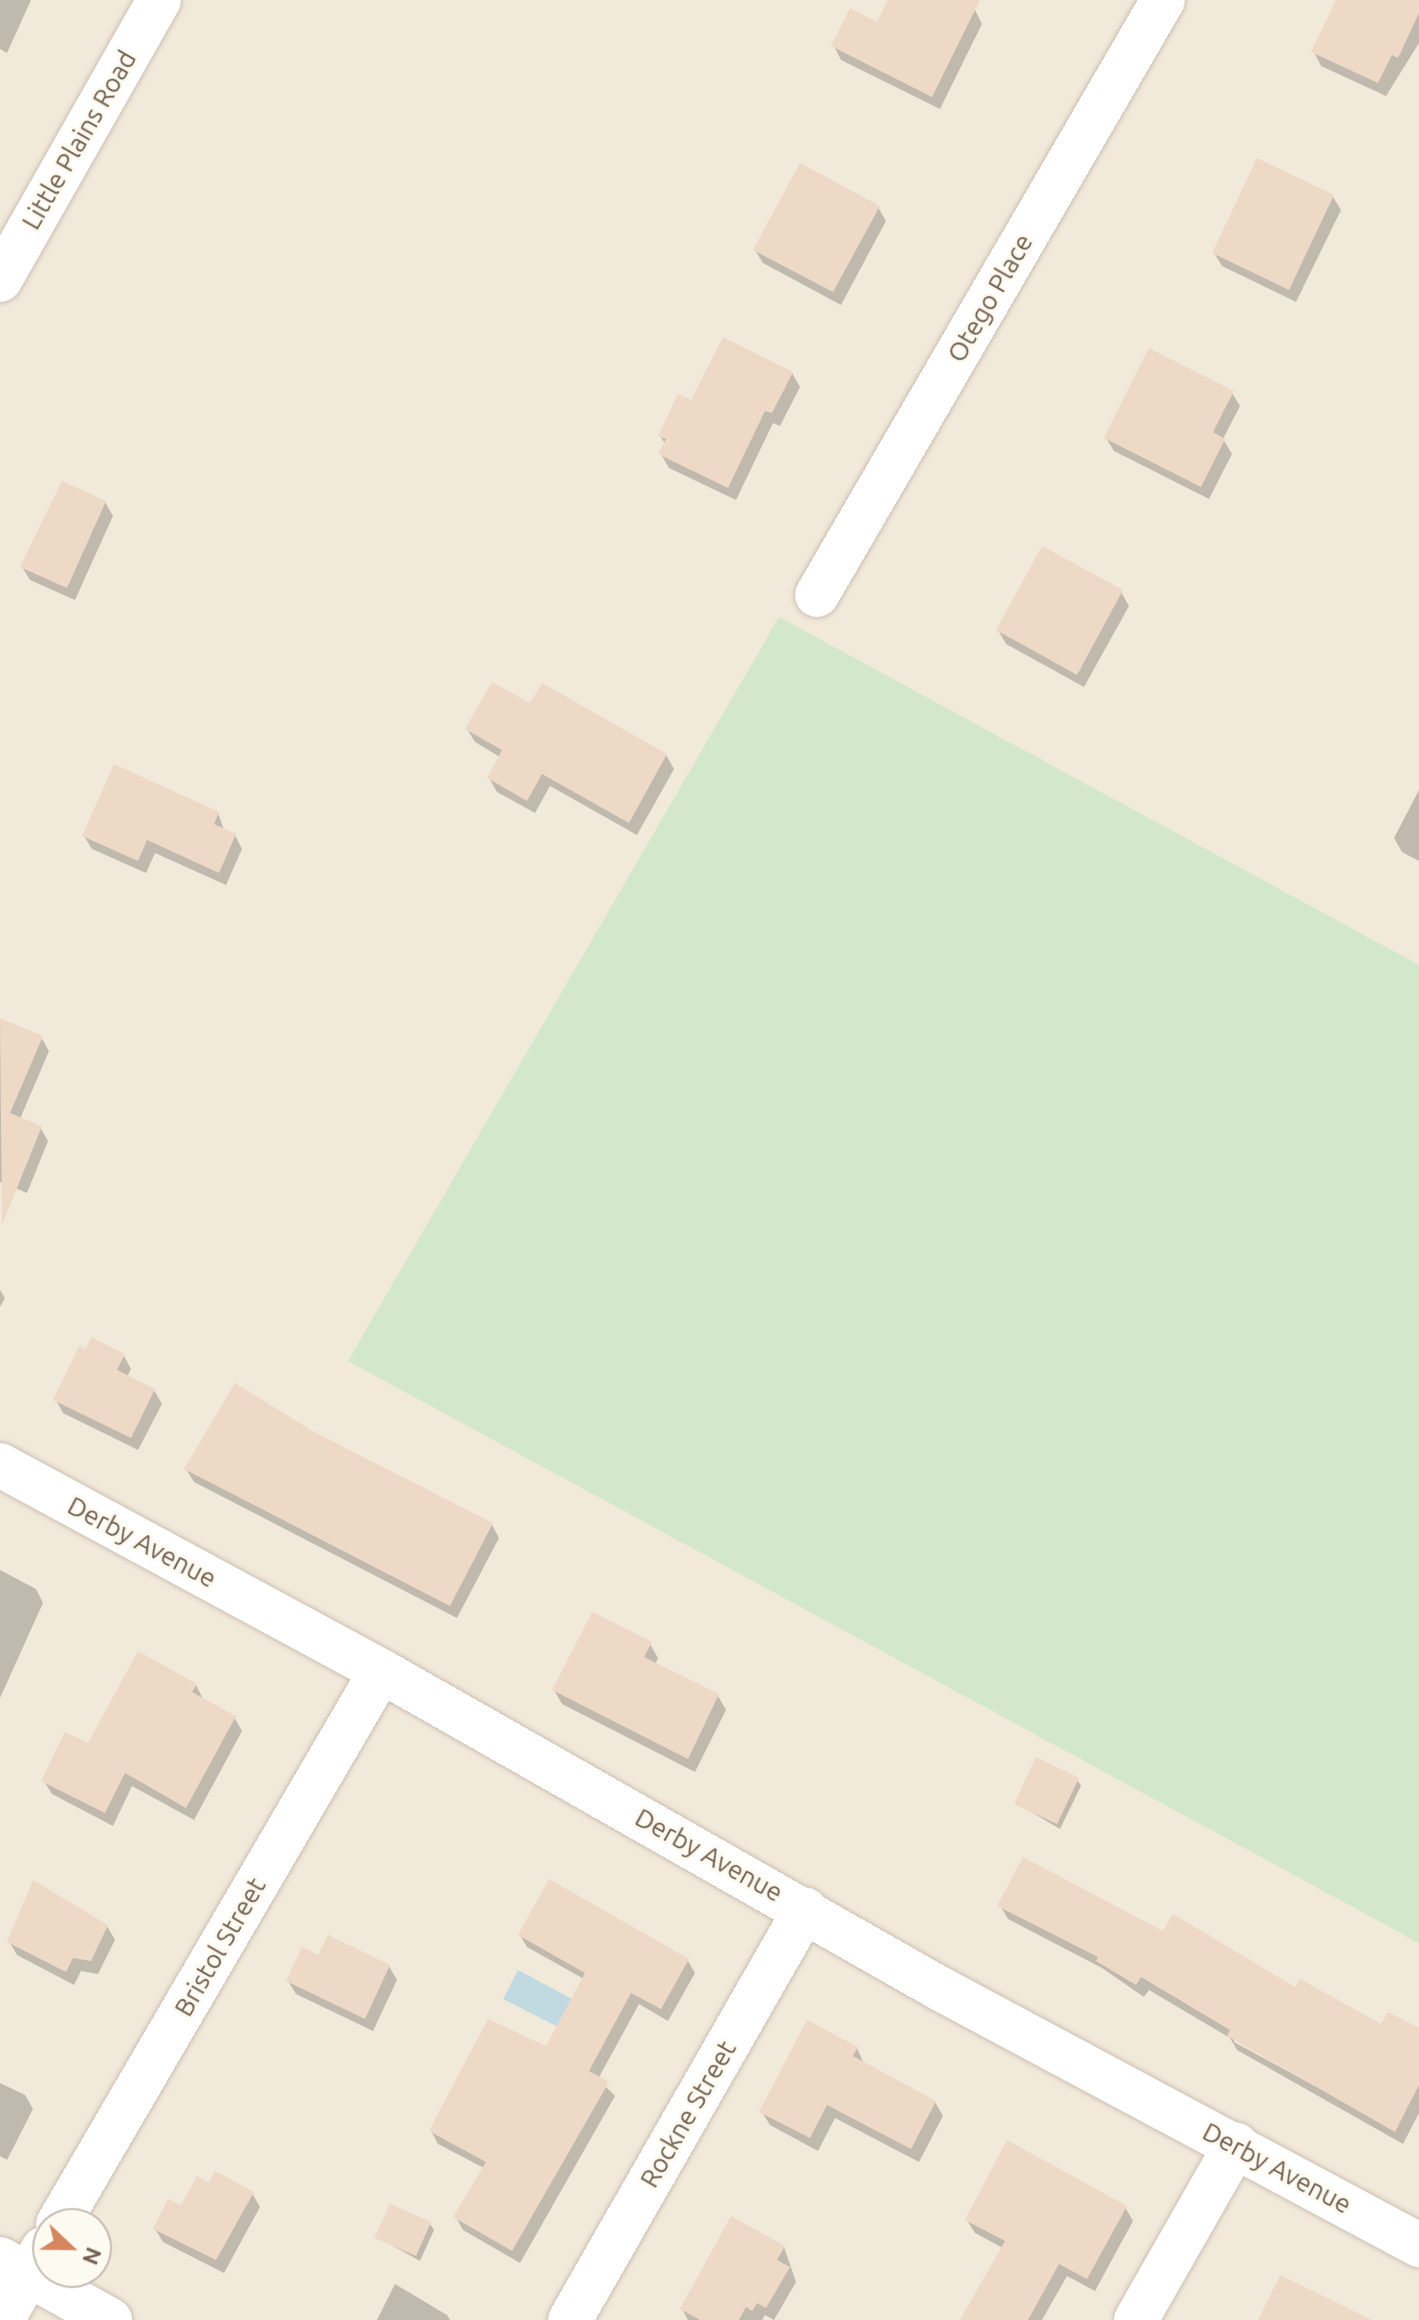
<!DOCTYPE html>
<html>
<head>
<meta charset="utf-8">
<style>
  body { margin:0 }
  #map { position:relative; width:1419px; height:2320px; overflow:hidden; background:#faf6eb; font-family:Ubuntu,sans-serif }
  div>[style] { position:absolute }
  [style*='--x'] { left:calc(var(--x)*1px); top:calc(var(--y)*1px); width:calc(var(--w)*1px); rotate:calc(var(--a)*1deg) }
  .residential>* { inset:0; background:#f1e9da }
  .green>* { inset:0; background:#d3e7cb }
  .water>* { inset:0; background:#c1dae2 }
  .shadow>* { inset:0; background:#0003 }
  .building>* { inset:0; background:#edd9c6 }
  .roads { filter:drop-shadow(0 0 2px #ccbfb2) drop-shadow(0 0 2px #ccbfb2) }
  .street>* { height:44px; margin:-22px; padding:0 22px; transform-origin:22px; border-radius:22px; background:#fff }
  .secondary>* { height:44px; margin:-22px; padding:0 22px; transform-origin:22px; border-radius:22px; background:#fff }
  span { translate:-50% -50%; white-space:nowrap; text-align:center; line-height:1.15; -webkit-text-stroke:6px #fdfaf1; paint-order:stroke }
  .street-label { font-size:26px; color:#736051 }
  .north { position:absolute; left:32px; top:2208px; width:80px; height:80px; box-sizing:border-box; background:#fdfaf1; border:2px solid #c6bcb1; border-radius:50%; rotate:112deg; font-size:22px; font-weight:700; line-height:32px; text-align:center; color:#736051 }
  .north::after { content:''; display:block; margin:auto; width:28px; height:36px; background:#d58660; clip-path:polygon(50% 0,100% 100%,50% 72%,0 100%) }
</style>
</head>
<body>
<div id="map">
  <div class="residential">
    <div style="clip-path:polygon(evenodd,0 0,1419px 0,1419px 2320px,0 2320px,0 0,48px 2224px,96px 2224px,96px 2272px,48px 2272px,48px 2224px)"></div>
  </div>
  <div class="green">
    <div style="clip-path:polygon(779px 617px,1419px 965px,1419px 1943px,348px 1361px)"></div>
  </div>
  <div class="water">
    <div style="clip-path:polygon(518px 1970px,576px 2001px,562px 2029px,503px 1999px)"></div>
  </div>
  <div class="shadow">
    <div style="clip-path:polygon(0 0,31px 0,7px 53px,0 49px)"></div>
    <div style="clip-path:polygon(891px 0,954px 0,975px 10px,982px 24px,940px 109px,841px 60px,834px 46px,878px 24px)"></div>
    <div style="clip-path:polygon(1359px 0,1419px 4px,1419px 43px,1386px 96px,1321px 66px,1314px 52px)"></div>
    <div style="clip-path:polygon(1333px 197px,1341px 210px,1296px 302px,1222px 266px,1214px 253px)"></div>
    <div style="clip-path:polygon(878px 207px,886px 221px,841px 305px,763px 263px,755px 250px)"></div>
    <div style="clip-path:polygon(792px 373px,800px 387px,780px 426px,773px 423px,736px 500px,669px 468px,661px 454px,666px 445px,660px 436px,692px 403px)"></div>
    <div style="clip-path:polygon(1232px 393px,1240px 406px,1223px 439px,1232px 454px,1209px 499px,1114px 451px,1106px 438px)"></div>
    <div style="clip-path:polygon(105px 502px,113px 516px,75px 600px,30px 580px,22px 567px)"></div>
    <div style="clip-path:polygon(1121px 592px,1129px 606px,1084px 687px,1006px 644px,998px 630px)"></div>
    <div style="clip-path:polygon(531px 706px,666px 755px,674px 769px,637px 835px,550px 786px,535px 813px,497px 792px,489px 778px,500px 757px,475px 742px,467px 729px)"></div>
    <div style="clip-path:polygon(1419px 790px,1419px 861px,1402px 852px,1394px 838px)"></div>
    <div style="clip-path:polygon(218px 813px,224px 830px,235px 835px,242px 849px,226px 885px,155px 853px,146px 873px,92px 849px,84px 836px)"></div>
    <div style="clip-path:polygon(0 1020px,41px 1037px,49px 1051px,20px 1119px,40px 1127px,48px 1141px,27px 1193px,0 1182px)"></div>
    <div style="clip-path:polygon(0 1290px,5px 1298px,0 1307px)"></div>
    <div style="clip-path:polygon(124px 1356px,131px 1369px,127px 1377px,154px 1390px,162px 1404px,138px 1450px,63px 1413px,56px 1400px)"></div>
    <div style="clip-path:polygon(313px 1434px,492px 1525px,499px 1538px,457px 1618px,194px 1482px,186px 1469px)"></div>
    <div style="clip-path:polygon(0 1570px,36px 1589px,43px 1603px,0 1698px)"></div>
    <div style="clip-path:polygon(650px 1644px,658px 1658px,655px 1665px,718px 1696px,726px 1710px,695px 1772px,562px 1704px,554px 1690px)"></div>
    <div style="clip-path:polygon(196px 1685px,203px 1699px,234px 1717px,242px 1731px,194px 1820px,132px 1786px,113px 1826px,52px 1794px,44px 1781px,89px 1745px)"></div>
    <div style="clip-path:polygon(1077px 1779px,1081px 1786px,1060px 1829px,1016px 1803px)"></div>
    <div style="clip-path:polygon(34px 1883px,107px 1926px,115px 1940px,98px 1974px,81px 1971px,74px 1985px,17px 1955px,9px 1941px)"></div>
    <div style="clip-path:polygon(evenodd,1000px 1905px,1163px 1934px,1382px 2027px,1419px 2030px,1419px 2113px,1403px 2144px,1237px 2050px,1230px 2038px,1149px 1990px,1144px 1997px,1102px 1968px,1008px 1919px,1000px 1905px,1234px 2038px,1350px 2105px,1234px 2042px,1234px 2038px)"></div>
    <div style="clip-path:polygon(520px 1935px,688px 1961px,695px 1973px,668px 2021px,639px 2004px,598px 2079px,615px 2096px,520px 2263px,463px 2230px,456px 2217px,484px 2168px,438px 2144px,431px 2131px,547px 2049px,584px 1979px,527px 1947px)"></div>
    <div style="clip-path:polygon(319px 1957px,389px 1966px,397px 1980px,373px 2031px,296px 1994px,288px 1981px)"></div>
    <div style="clip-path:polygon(857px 2048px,864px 2064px,935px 2102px,943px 2116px,919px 2162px,835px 2118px,818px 2151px,770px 2125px,762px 2112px)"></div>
    <div style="clip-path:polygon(0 2083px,25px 2095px,33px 2109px,7px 2160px,0 2156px)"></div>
    <div style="clip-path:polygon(210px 2184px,252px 2193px,260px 2207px,224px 2273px,163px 2242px,155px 2229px)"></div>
    <div style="clip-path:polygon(1125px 2207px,1133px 2221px,1095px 2291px,1067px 2276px,1042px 2320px,962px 2320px,1003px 2248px,975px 2233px,967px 2220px)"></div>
    <div style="clip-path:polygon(430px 2224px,434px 2230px,420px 2261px,377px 2237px)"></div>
    <div style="clip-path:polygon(784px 2247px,796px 2282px,774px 2320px,765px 2315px,762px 2320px,688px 2320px,682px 2309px)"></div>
    <div style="clip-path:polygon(395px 2284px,447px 2315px,450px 2320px,377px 2320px)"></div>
  </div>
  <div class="building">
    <div style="clip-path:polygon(888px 0,980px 0,932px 97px,831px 46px,850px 8px,877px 22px)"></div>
    <div style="clip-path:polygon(1336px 0,1419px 0,1419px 13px,1398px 58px,1392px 55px,1378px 83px,1311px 52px)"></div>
    <div style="clip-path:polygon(1257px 158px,1334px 195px,1289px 290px,1212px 253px)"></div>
    <div style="clip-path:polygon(800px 163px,880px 206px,833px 292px,753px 250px)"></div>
    <div style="clip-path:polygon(723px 337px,793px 372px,772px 413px,765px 411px,728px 488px,658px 454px,666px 439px,658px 436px,678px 394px,691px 400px)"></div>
    <div style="clip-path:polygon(1149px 348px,1234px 391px,1213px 432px,1225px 439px,1201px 487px,1104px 438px)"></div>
    <div style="clip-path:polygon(62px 481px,106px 501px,67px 588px,20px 567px)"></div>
    <div style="clip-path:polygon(1042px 546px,1123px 590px,1077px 675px,996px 630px)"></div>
    <div style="clip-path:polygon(492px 682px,530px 703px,542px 683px,667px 754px,629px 823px,542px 774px,527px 801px,487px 778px,502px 750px,465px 729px)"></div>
    <div style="clip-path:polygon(114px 764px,219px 812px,214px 824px,236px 834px,219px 873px,147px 840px,138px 861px,82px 836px)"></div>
    <div style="clip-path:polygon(0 1018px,43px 1036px,10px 1113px,42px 1126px,2px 1225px)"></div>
    <div style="clip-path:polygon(91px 1337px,125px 1354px,117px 1370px,155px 1389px,131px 1438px,53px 1400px,79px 1346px,86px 1349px)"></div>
    <div style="clip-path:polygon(235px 1383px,314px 1432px,493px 1523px,450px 1606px,184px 1469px)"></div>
    <div style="clip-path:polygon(592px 1612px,652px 1642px,644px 1657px,719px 1694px,688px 1759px,552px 1690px)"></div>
    <div style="clip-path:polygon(138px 1651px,197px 1684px,192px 1692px,236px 1716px,186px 1808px,125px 1773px,105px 1813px,41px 1781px,65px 1732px,88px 1743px)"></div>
    <div style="clip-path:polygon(1036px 1757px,1079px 1778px,1057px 1824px,1014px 1804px)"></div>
    <div style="clip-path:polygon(1023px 1857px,1163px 1931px,1173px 1914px,1295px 1987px,1300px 1979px,1381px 2024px,1388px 2012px,1419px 2028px,1419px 2085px,1395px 2132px,1227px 2036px,1230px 2030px,1141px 1977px,1136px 1985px,1096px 1961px,1098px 1957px,997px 1906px)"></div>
    <div style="clip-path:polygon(549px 1879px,689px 1959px,661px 2009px,631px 1993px,589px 2071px,609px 2082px,512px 2251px,453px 2217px,486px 2162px,429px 2131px,488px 2019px,546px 2046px,585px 1973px,518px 1935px)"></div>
    <div style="clip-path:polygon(33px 1880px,108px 1925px,91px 1961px,73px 1958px,66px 1972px,7px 1942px)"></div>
    <div style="clip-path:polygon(328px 1935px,390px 1965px,365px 2019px,286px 1981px,302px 1947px,318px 1955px)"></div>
    <div style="clip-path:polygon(807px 2020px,858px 2047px,853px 2056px,936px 2101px,911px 2149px,827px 2105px,810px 2138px,759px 2112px)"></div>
    <div style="clip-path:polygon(1007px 2140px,1127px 2206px,1087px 2279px,1059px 2264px,1028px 2320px,960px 2320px,1005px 2241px,965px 2220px)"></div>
    <div style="clip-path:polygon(215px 2171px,254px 2192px,216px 2260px,153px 2229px,168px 2199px,181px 2205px,197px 2176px,209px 2182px)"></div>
    <div style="clip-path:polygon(390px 2204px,431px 2222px,416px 2256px,374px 2238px)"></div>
    <div style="clip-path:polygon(731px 2216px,785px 2246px,777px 2260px,790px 2267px,766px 2308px,757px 2303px,752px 2311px,746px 2307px,739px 2320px,700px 2320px,680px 2309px)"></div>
    <div style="clip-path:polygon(1280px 2275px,1372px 2320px,1258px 2320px)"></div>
  </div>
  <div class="roads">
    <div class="street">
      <div style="--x:817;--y:595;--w:688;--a:-59.82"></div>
      <div style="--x:0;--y:1465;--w:433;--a:28.4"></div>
      <div style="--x:381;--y:1671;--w:640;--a:29.61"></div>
      <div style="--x:937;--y:1987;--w:547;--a:28.16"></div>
      <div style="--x:58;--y:2224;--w:640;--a:-59.71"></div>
      <div style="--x:0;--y:2259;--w:126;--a:29"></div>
      <div style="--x:2;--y:2320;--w:82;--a:-60"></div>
      <div style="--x:570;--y:2320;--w:473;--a:-60.2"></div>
      <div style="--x:1136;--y:2320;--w:202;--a:-60.3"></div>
    </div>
    <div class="secondary">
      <div style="--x:0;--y:280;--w:322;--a:-60.4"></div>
    </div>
  </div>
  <div class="street-label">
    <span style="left:79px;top:140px;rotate:-60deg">Little Plains Road</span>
    <span style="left:990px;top:298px;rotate:-60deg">Otego Place</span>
    <span style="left:142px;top:1542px;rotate:28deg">Derby Avenue</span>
    <span style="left:709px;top:1855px;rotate:29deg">Derby Avenue</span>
    <span style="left:220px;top:1947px;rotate:-60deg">Bristol Street</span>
    <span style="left:688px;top:2114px;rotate:-60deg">Rockne Street</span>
    <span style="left:1277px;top:2168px;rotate:28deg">Derby Avenue</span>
  </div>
  <div class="north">N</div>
</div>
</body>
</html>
